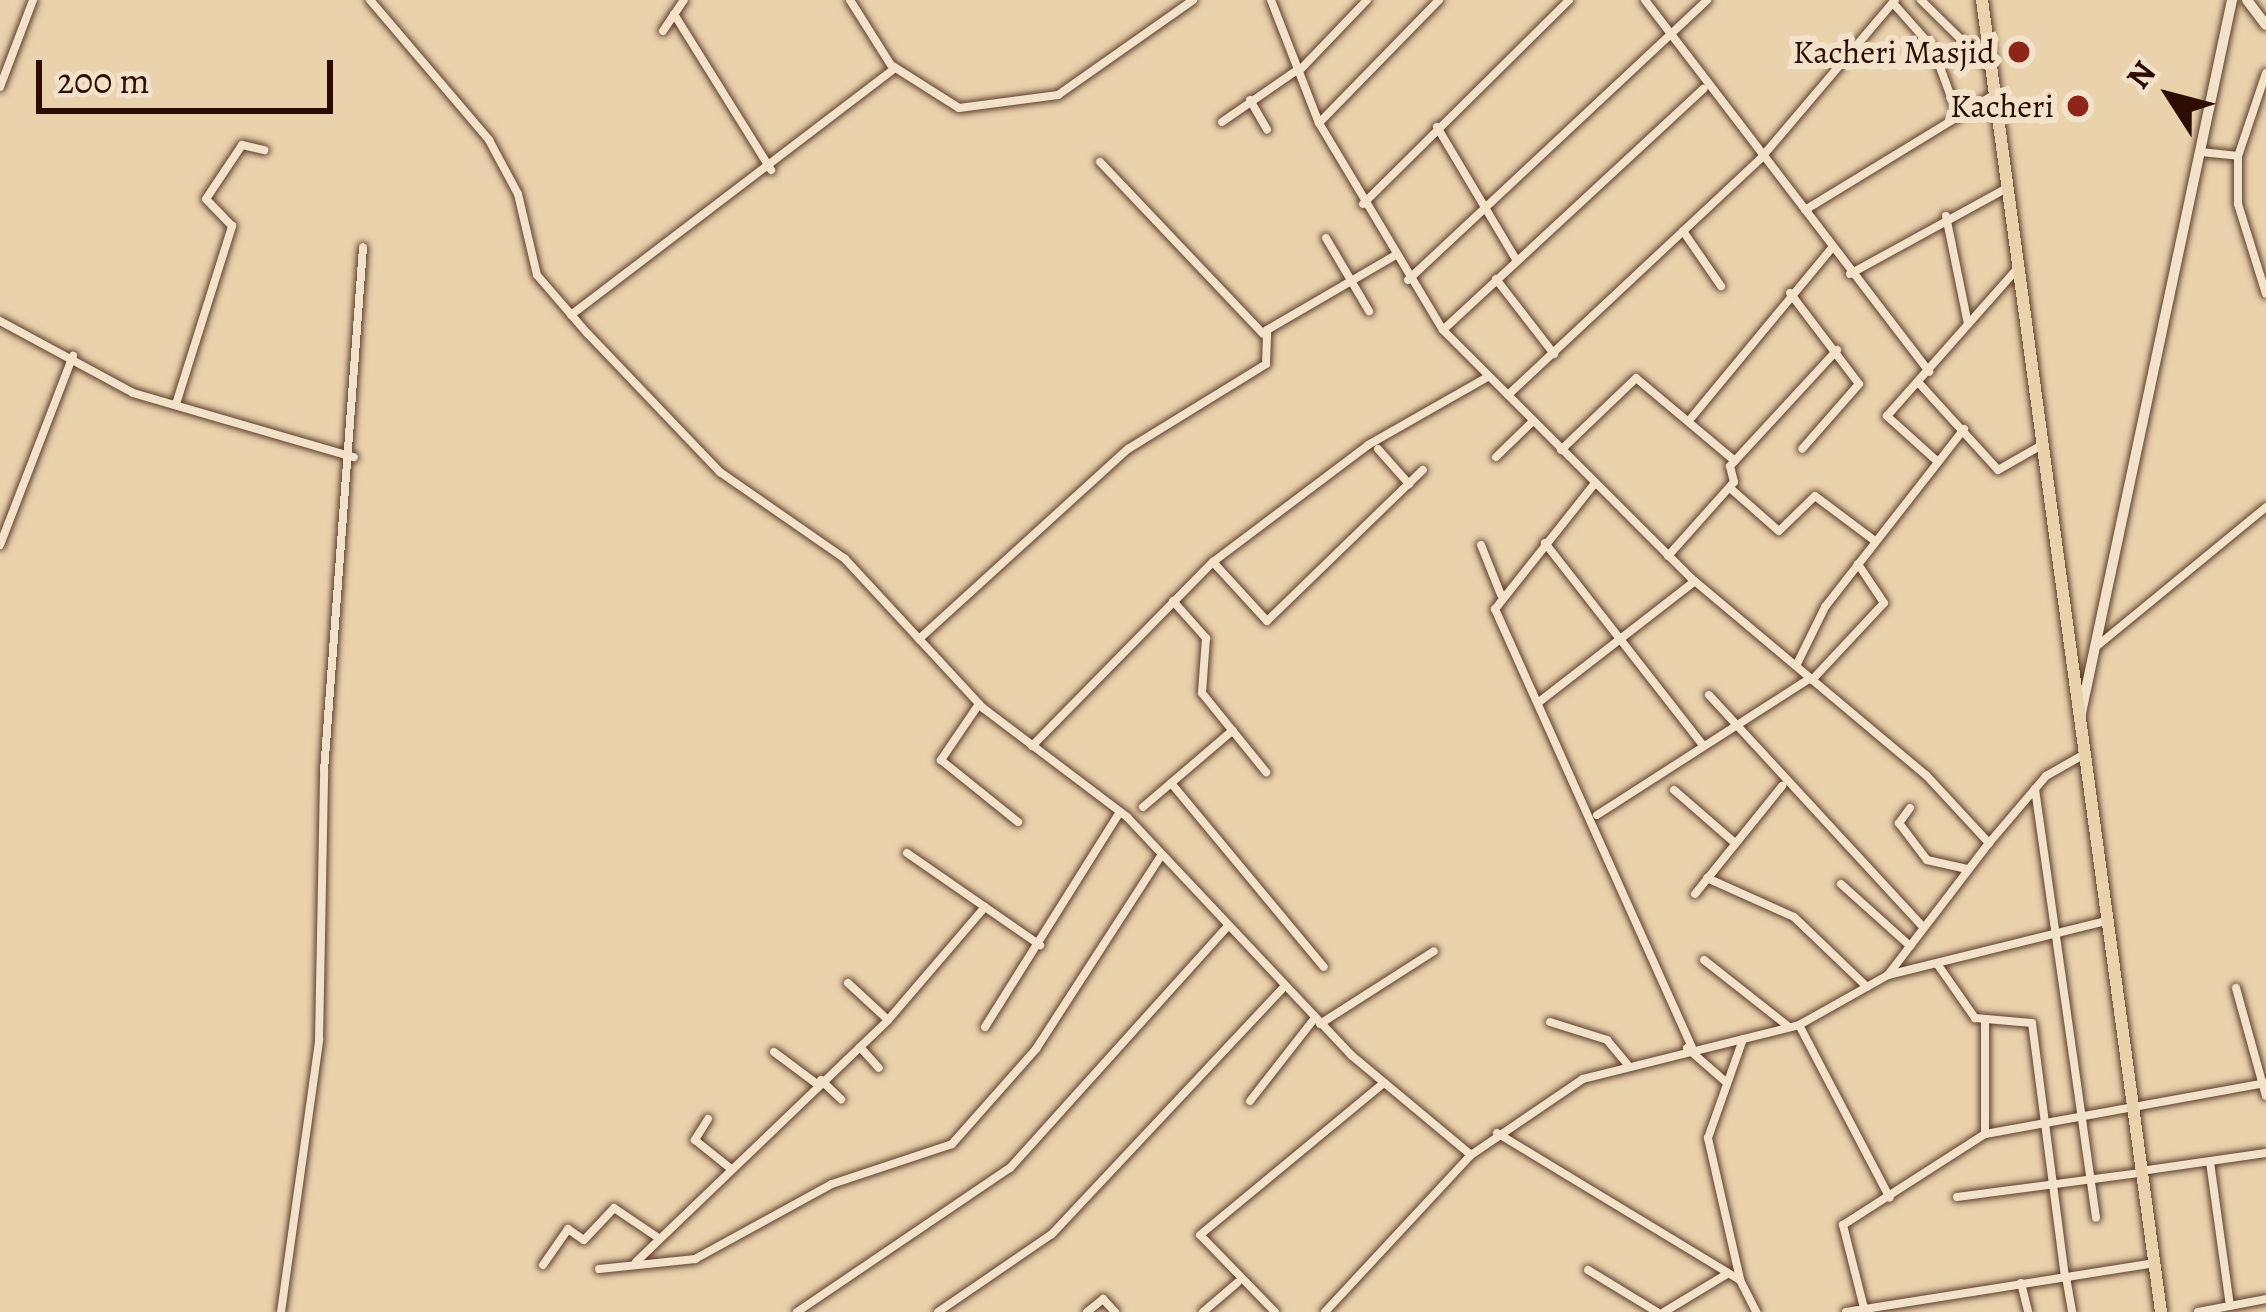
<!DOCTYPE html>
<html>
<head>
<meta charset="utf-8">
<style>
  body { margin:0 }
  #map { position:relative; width:2266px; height:1312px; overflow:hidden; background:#ead2ac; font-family:Alegreya,serif }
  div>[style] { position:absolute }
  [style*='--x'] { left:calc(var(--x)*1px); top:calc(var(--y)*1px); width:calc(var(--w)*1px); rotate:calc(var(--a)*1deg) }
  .roads { filter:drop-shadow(0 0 3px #5c3e2c) drop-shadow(0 0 3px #5c3e2c) }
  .minor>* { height:8px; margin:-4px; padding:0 4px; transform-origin:4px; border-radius:4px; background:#f1e2c9 }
  .tertiary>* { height:10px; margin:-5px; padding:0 5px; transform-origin:5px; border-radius:5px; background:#f1e2c9 }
  .secondary>* { height:10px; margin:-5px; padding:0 5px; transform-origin:5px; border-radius:5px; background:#f1e2c9 }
  .primary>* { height:12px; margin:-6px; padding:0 6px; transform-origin:6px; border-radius:6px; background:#ead2ac }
  .dots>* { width:33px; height:33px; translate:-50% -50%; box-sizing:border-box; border:6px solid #f1e2c9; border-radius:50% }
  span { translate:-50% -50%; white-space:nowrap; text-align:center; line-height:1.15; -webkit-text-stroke:12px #f1e2c9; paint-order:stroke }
  .poi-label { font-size:33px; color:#2d0d02 }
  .right { translate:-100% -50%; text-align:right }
  .north { position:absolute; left:2110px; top:36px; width:120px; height:120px; -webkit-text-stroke:9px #f1e2c9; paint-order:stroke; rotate:306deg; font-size:33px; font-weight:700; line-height:48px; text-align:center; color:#2d0d02 }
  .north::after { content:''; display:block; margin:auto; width:42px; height:54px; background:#2d0d02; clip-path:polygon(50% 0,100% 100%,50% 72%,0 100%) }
  .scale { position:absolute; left:36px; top:60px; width:297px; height:54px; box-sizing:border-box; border:6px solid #2d0d02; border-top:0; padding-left:15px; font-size:36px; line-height:42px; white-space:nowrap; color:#2d0d02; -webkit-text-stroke:9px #f1e2c9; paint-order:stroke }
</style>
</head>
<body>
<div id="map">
  <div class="roads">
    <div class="minor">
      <div style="--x:370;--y:0;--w:184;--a:49.6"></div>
      <div style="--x:489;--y:140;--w:61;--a:61.8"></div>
      <div style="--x:518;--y:194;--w:83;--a:76.8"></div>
      <div style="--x:537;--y:275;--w:78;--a:49.2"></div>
      <div style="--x:588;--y:334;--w:191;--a:46.3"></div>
      <div style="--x:720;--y:472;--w:152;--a:34.8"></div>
      <div style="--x:845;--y:559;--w:203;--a:47.2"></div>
      <div style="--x:983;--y:708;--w:181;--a:37.1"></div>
      <div style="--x:1127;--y:817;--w:327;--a:46.7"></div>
      <div style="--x:1351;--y:1055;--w:156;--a:39.8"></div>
      <div style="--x:850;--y:0;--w:77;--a:57.8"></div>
      <div style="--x:891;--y:65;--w:80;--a:32.3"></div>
      <div style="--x:959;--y:108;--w:100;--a:-7.5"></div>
      <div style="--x:1058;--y:95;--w:165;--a:-35.1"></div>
      <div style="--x:1271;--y:0;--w:132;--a:68.7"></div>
      <div style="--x:1319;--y:123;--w:241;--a:59.1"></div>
      <div style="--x:1443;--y:330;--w:351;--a:45"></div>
      <div style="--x:1691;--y:578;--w:307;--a:40"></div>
      <div style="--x:1926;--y:775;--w:93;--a:47.2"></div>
      <div style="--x:1989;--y:843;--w:88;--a:-49.6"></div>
      <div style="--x:2046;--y:776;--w:43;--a:-29.6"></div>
      <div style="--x:1645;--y:0;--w:468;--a:52.6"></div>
      <div style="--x:1921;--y:0;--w:94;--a:44.6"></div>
      <div style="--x:1893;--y:3;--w:60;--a:48.4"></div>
      <div style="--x:1933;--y:48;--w:72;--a:69.8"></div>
      <div style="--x:674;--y:14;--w:184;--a:58.1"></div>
      <div style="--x:663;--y:31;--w:37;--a:-56"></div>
      <div style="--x:1298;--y:72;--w:100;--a:-46.2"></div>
      <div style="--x:2266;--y:73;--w:88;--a:108.6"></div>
      <div style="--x:2238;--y:156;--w:48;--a:90"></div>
      <div style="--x:2238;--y:204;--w:94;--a:72.7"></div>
      <div style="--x:0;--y:87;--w:93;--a:-69.2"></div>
      <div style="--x:1250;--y:100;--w:34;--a:60"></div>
      <div style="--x:1222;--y:122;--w:91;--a:-34.7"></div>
      <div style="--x:1319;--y:123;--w:172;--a:-45.7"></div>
      <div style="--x:1437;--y:127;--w:152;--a:59.2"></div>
      <div style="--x:2201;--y:152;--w:37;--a:6"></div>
      <div style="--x:1100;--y:162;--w:237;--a:46.5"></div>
      <div style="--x:1363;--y:204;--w:290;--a:-44.7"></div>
      <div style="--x:1805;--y:210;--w:223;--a:-31.4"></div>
      <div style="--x:1946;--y:216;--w:110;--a:78.5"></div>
      <div style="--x:1683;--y:231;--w:67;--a:55.4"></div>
      <div style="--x:1326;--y:238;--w:85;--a:59.5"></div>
      <div style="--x:1850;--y:274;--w:179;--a:-28.7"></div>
      <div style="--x:1496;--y:279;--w:95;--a:52.3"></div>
      <div style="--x:1408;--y:280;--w:410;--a:-43.1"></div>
      <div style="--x:1790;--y:293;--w:114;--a:52.8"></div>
      <div style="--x:1859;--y:384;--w:86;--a:131.2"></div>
      <div style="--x:571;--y:315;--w:407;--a:-37.3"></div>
      <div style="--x:0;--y:321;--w:151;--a:28.4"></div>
      <div style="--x:133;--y:393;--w:230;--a:16.2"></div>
      <div style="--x:1443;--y:330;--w:355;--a:-42.8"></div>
      <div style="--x:1918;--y:382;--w:119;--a:47.7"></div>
      <div style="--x:1998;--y:470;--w:51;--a:-29.6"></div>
      <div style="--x:1508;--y:395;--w:347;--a:-43.1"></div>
      <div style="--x:1761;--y:158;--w:207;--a:-49.7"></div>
      <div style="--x:176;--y:404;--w:187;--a:-72.5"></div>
      <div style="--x:232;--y:226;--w:37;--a:-134"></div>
      <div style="--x:206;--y:199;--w:65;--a:-56.3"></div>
      <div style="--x:242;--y:145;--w:23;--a:13"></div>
      <div style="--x:1692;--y:417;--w:219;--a:-50.4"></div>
      <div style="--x:1378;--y:449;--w:47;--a:48.5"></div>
      <div style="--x:1561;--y:450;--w:104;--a:-43.8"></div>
      <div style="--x:1636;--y:378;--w:129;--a:40"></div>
      <div style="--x:1496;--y:457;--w:52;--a:-44.2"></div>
      <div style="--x:1938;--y:462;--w:69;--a:-138"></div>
      <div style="--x:1887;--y:416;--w:198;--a:-48.5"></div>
      <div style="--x:1595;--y:483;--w:161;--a:128.4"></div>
      <div style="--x:1495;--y:609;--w:480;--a:65.8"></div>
      <div style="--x:1730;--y:488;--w:65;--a:41.3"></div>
      <div style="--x:1779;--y:531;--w:50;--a:-44.2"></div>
      <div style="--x:1815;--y:496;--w:75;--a:36.9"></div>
      <div style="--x:1545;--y:543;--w:256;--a:52"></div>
      <div style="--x:0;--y:545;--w:203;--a:-68.9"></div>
      <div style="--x:1481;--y:545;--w:54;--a:68.2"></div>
      <div style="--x:1668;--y:556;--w:99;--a:-48.3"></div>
      <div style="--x:1734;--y:482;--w:16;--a:-104"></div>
      <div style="--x:1730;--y:466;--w:158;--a:-47.3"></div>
      <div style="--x:1213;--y:562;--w:80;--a:47.5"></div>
      <div style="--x:1267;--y:621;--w:217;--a:-44.1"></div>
      <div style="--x:1173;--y:601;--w:50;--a:48.3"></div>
      <div style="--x:1206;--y:638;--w:55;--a:94.2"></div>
      <div style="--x:1202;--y:693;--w:102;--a:51"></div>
      <div style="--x:919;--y:639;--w:282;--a:-42.3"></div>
      <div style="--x:1128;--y:449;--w:162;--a:-31.6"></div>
      <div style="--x:1266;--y:364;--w:34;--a:-88"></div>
      <div style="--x:1267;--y:330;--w:147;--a:-30.2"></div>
      <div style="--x:2097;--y:646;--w:219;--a:-39.4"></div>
      <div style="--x:1796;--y:666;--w:66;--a:-63.8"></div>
      <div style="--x:1825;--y:607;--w:226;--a:-52"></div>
      <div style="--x:1812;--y:680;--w:105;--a:-46.9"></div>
      <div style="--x:1884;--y:603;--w:47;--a:-123.7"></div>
      <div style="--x:1709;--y:695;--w:316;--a:47.3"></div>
      <div style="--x:1539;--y:702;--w:197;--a:-37.8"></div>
      <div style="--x:979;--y:704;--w:68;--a:124.2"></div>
      <div style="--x:941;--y:760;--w:99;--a:38.8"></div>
      <div style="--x:1032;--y:746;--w:258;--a:-45.5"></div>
      <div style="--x:1213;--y:562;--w:194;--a:-37"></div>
      <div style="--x:1368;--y:445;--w:136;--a:-29.6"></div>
      <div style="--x:1171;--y:783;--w:239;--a:50.3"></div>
      <div style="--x:2035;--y:789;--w:433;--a:81.9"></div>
      <div style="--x:1674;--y:790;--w:81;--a:41"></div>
      <div style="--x:1143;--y:807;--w:118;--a:-40.5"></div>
      <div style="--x:1910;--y:808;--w:19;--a:126"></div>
      <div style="--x:1899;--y:823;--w:46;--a:52.9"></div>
      <div style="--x:1927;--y:860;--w:41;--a:12.7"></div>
      <div style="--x:1597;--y:815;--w:253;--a:-32.7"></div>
      <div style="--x:907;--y:853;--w:162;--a:34.7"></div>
      <div style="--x:1707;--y:878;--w:95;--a:24.1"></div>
      <div style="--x:1794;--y:917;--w:101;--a:43.8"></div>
      <div style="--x:1841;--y:884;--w:93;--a:41.9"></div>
      <div style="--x:1695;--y:894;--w:139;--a:-51.1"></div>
      <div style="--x:1704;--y:960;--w:108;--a:38.2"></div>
      <div style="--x:1938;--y:965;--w:65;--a:55.1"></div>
      <div style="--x:1975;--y:1018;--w:57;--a:5"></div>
      <div style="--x:2032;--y:1023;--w:256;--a:82.6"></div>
      <div style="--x:1888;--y:975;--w:225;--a:-13.9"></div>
      <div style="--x:848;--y:983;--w:54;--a:42.8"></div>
      <div style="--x:2236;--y:988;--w:112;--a:74.5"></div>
      <div style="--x:1550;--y:1022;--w:60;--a:17.5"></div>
      <div style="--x:1607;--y:1040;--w:31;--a:50"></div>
      <div style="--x:1320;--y:1024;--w:135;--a:-32.6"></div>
      <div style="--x:1799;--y:1025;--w:195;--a:62.3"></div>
      <div style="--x:985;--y:1027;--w:254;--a:-57.9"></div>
      <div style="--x:860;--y:1047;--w:28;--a:48"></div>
      <div style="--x:1687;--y:1048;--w:52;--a:41.1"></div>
      <div style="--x:774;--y:1052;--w:54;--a:36.7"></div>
      <div style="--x:821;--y:1080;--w:28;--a:44"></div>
      <div style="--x:1250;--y:1101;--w:104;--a:-52"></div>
      <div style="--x:708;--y:1119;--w:25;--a:122"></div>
      <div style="--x:695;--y:1140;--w:45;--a:38.7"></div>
      <div style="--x:1497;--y:1133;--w:284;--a:31.2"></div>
      <div style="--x:1740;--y:1280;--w:36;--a:63"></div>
      <div style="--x:1985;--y:1134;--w:115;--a:-90"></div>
      <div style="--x:2210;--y:1162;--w:145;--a:82.1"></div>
      <div style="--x:2141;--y:1171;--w:126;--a:-8.2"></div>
      <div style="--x:1957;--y:1197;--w:185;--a:-7.5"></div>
      <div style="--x:636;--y:1262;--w:349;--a:-43.8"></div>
      <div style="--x:888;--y:1020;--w:149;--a:-49.4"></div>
      <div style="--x:543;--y:1265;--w:44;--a:-55.2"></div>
      <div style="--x:568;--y:1229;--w:19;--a:35"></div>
      <div style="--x:584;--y:1240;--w:44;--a:-46.8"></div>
      <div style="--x:614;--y:1208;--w:55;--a:34"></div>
      <div style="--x:599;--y:1269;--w:97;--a:-5.9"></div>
      <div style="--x:695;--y:1259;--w:156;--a:-28.7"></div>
      <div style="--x:832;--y:1184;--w:126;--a:-18.4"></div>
      <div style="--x:952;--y:1144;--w:127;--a:-48.5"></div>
      <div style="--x:1036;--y:1049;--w:230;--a:-57.1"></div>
      <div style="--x:1588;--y:1270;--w:81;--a:31.3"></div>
      <div style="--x:2066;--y:1277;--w:36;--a:80"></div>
      <div style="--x:1740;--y:1279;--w:145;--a:-102.8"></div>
      <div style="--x:1708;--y:1138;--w:105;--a:-70.5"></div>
      <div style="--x:2021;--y:1283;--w:30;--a:76"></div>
      <div style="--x:281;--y:1312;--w:275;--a:-82"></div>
      <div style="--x:319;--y:1040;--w:269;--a:-88.9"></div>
      <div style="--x:324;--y:771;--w:525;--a:-85.74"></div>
      <div style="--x:797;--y:1312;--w:257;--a:-34.1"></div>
      <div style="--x:1010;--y:1168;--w:323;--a:-48"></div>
      <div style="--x:938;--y:1312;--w:138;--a:-34.4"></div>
      <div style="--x:1052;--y:1234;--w:337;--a:-46.8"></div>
      <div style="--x:1087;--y:1312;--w:21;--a:-39"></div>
      <div style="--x:1103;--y:1299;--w:18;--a:47"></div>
      <div style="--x:1203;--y:1312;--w:45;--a:-40.5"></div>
      <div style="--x:1275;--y:1312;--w:107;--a:-134.2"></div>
      <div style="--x:1200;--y:1235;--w:239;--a:-39.6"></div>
      <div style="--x:1325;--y:1312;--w:214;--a:-47.1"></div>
      <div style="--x:1471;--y:1155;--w:135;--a:-34.2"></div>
      <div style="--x:1583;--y:1079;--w:223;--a:-14"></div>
      <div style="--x:1799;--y:1025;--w:102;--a:-29.3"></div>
      <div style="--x:1888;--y:975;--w:166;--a:-52.6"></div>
      <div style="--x:1664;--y:1312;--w:74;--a:-31.1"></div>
      <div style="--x:1846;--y:1312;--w:313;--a:-9"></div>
      <div style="--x:1865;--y:1312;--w:90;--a:-104.2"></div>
      <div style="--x:1843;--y:1225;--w:169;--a:-32.7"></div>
      <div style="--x:1985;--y:1134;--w:286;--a:-10.3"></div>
      <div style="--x:2198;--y:1312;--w:69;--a:-10.8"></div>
    </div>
    <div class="tertiary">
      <div style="--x:2247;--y:0;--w:31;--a:53"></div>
    </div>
    <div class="secondary">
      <div style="--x:2081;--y:713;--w:729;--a:-78.04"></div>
    </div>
    <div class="primary">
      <div style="--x:1982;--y:0;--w:1324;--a:82.23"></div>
    </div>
  </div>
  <div class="dots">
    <div style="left:2019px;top:52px;background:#8f2418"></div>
    <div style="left:2078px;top:106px;background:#8f2418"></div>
  </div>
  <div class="poi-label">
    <span class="right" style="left:1995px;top:52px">Kacheri Masjid</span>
    <span class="right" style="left:2054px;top:106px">Kacheri</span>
  </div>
  <div class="north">N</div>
  <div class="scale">200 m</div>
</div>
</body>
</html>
